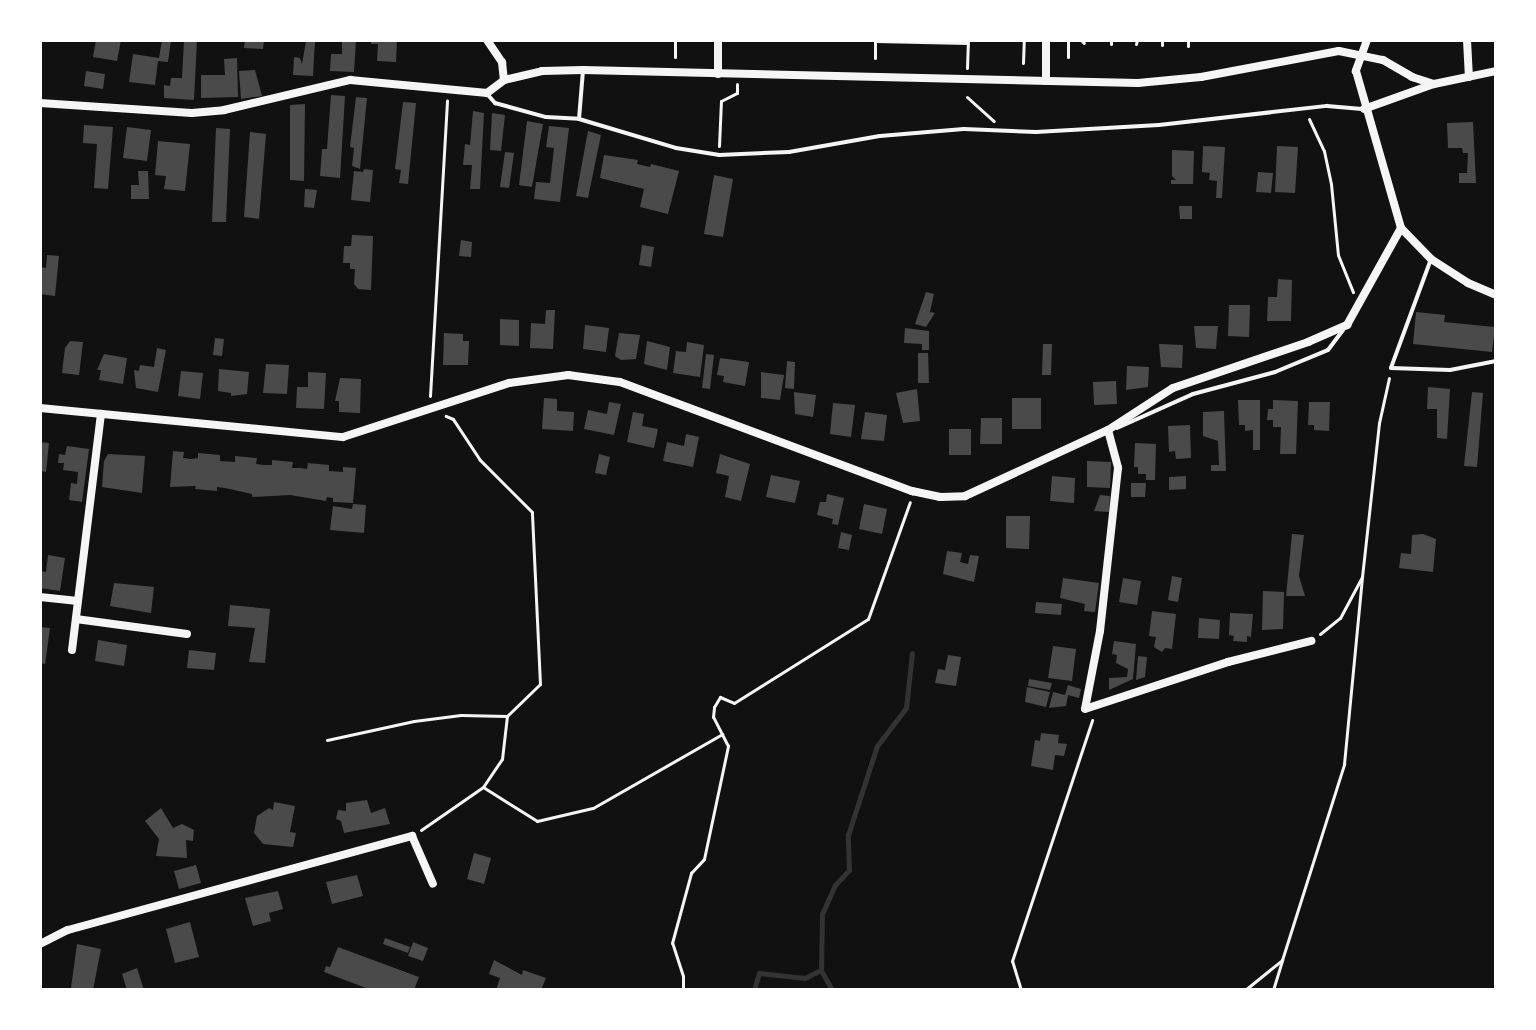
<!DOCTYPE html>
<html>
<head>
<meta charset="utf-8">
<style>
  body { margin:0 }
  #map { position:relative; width:1536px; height:1030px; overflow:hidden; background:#111; font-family:Figtree,sans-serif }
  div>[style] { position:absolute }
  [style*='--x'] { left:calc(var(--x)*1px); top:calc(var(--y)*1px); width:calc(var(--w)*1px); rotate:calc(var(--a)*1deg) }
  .stream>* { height:5px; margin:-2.5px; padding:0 2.5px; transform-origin:2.5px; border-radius:2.5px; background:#333 }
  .building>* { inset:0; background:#4a4a4a }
  .path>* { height:3px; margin:-1.5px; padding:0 1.5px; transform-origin:1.5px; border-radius:1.5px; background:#f5f5f5 }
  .service>* { height:4px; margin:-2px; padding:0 2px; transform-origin:2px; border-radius:2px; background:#f5f5f5 }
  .minor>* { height:8px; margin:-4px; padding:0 4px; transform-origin:4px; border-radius:4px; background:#f5f5f5 }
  span { translate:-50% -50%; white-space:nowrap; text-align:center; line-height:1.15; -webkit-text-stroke:8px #fff; paint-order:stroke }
  .frame { position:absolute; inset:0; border:42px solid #fff; pointer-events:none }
</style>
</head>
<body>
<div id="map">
  <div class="stream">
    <div style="--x:754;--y:990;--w:18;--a:-74"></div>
    <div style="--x:759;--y:973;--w:46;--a:6.2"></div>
    <div style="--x:805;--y:978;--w:18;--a:-27"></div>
    <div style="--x:832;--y:990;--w:23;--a:-119"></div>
    <div style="--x:821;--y:970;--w:56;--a:-89"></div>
    <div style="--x:822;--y:914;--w:32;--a:-66"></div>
    <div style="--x:835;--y:885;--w:21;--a:-47"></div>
    <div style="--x:849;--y:870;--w:35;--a:-92"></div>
    <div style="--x:848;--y:835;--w:94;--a:-72"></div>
    <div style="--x:877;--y:746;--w:48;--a:-52.7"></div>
    <div style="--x:906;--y:708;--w:55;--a:-83.8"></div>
  </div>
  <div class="building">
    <div style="clip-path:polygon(96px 40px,121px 40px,117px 61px,93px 57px)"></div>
    <div style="clip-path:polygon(162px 40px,171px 40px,168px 62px,158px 61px,155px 85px,129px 82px,133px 54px,159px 58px)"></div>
    <div style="clip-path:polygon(184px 40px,197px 40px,194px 100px,164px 98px,164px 85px,170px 86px,171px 78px,182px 78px)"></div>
    <div style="clip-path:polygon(245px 40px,264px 40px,263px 49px,244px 48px)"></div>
    <div style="clip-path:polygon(342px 40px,356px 40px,354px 72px,330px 71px,331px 54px,342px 54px)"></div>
    <div style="clip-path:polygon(371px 40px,397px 40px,396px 62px,377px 61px,378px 44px,371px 44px)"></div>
    <div style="clip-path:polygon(306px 41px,315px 41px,313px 76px,293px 75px,294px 57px,300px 58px,302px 64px)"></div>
    <div style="clip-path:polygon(237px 58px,238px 97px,201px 98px,201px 75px,225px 75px,224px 59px)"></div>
    <div style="clip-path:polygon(255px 70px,262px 96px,241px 99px,239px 71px)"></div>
    <div style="clip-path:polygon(86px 71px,105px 74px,103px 89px,84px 86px)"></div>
    <div style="clip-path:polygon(331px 95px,345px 96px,340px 178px,320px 176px,322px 149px,327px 149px)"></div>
    <div style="clip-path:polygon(356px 97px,367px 98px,360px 169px,352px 166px,354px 148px,350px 147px)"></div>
    <div style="clip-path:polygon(403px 102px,416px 103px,408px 184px,399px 183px,401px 170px,395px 169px)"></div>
    <div style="clip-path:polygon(305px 104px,304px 181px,290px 180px,290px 105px)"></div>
    <div style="clip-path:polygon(473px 111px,484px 113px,480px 189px,470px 189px,472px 165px,463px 165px,465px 144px,470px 145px)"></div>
    <div style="clip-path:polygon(492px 113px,505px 115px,501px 151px,490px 150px)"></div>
    <div style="clip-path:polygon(527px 121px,543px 124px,532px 187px,519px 185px)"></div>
    <div style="clip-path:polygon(1473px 122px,1476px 183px,1459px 183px,1459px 173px,1467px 173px,1468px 153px,1463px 153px,1462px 148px,1448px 148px,1447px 123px)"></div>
    <div style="clip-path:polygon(84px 125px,113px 127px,108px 189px,94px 188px,97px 144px,83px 143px)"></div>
    <div style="clip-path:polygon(549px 126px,569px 128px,560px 202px,534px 199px,536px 182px,550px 183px,554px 148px,546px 147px)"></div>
    <div style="clip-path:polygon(127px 127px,151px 130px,147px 161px,123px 158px)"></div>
    <div style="clip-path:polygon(216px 128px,230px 129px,226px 222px,212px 222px)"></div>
    <div style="clip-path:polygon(588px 131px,601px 135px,588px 198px,576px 196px)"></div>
    <div style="clip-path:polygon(250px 132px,266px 134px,259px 219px,244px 217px)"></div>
    <div style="clip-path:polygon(158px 141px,190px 144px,185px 191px,164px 189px,166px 176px,155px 175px)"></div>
    <div style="clip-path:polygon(1203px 146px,1225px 147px,1222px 198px,1216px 198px,1217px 181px,1209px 180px,1210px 173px,1202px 172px)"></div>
    <div style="clip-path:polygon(1277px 146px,1298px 147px,1295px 193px,1275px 192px)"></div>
    <div style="clip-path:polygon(1172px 150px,1194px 151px,1193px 184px,1171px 184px,1171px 180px,1176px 180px,1172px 176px)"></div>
    <div style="clip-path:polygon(505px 152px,514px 153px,509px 188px,500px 187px)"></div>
    <div style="clip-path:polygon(604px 155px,638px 160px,637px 164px,650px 167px,651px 164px,679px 171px,668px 214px,640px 207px,644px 189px,600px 178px)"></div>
    <div style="clip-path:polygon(364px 169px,373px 170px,370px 202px,351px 200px,354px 171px,363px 172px)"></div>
    <div style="clip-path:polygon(138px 171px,148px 171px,149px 199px,131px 199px,131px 185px,139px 185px)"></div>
    <div style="clip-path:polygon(1258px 172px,1273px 173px,1271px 193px,1256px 192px)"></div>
    <div style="clip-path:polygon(714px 175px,733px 179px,723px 237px,704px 234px)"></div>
    <div style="clip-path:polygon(305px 189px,317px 190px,314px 208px,304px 207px)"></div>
    <div style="clip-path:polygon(1179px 206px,1192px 206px,1192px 219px,1180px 219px)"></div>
    <div style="clip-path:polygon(352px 235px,373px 236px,371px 290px,358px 289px,354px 284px,355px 269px,350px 269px,350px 263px,343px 263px,344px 246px,351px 246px)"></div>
    <div style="clip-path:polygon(461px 240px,472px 242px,471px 257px,459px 256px)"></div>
    <div style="clip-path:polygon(642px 245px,654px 247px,651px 267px,639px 265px)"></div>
    <div style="clip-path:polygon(47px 255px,59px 256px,55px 296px,40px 294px,40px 267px,46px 268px)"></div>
    <div style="clip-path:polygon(1278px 279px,1292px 280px,1291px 321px,1267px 321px,1268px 297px,1277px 297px)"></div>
    <div style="clip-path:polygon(926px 292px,934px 294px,930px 312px,935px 313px,926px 327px,915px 324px)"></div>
    <div style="clip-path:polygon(1229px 305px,1250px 305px,1249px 337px,1228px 336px)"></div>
    <div style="clip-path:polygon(546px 310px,555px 310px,553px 349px,530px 348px,531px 323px,545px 324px)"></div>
    <div style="clip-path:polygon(1416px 312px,1445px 315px,1444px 322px,1495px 327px,1492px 352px,1413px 344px)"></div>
    <div style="clip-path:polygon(500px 319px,519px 320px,519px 346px,500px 345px)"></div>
    <div style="clip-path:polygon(585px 325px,609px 328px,606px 352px,583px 349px)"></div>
    <div style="clip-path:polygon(1194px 326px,1218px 326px,1216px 349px,1196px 348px)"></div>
    <div style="clip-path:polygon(905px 328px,929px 331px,929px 350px,922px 350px,922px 344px,904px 343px)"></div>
    <div style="clip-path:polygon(444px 333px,463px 334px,463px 341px,469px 341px,468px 365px,443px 365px)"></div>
    <div style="clip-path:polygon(619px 333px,640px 335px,636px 359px,621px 360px,615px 356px)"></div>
    <div style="clip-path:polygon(215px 338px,224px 339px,222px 356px,213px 355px)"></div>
    <div style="clip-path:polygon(70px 341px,83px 342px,79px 375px,62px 373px,65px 348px)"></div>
    <div style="clip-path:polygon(647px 341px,670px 347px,667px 370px,644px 364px)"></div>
    <div style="clip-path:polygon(687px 342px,704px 345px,700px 377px,673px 373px,676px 351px,686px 352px)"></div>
    <div style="clip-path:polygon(1043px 344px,1052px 344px,1051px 375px,1042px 375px)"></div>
    <div style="clip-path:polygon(1159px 344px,1183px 345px,1182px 368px,1161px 367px)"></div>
    <div style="clip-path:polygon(157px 348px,166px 350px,158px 392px,136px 388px,134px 370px,139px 371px,140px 365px,154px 367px)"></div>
    <div style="clip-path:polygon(918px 353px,928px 353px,929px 383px,918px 383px)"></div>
    <div style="clip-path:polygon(104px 354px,127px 358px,123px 384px,99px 380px,101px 370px,97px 370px)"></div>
    <div style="clip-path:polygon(706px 354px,714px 355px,710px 389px,702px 388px)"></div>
    <div style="clip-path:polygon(720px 358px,749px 362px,745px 386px,723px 382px,724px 376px,717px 375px)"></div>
    <div style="clip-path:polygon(787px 361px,795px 362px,794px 389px,785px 388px)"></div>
    <div style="clip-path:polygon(266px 364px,289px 365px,287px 394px,263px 393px)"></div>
    <div style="clip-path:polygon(1127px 366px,1149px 367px,1148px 387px,1126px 390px)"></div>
    <div style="clip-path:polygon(219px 369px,249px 372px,247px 394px,231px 396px,231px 393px,218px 391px)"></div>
    <div style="clip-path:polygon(181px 371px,203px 373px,200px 399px,178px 396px)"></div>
    <div style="clip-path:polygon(308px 372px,326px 373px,324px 409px,296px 408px,297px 387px,308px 387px)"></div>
    <div style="clip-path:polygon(761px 372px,784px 375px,780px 400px,761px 398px)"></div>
    <div style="clip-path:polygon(340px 378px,361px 379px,360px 413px,339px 412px,339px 401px,335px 401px)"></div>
    <div style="clip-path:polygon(1116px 381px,1117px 404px,1094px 405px,1093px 382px)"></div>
    <div style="clip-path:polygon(1428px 387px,1450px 389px,1447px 439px,1437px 438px,1437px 409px,1427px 409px)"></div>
    <div style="clip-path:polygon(917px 389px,920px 421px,903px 423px,896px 393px)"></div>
    <div style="clip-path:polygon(794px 392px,816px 395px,813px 417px,795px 414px)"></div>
    <div style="clip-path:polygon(1472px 392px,1483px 393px,1477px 467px,1464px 466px)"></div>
    <div style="clip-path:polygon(544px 398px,557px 399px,557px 411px,574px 412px,573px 431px,542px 429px)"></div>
    <div style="clip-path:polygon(1012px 398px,1041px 398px,1041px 429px,1012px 429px)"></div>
    <div style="clip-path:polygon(1238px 400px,1260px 400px,1260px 450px,1253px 450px,1253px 430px,1245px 431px,1245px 425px,1239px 425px)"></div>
    <div style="clip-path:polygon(1273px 400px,1298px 401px,1296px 454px,1280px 454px,1281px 427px,1273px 427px,1273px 420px,1267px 420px,1268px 409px,1273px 409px)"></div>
    <div style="clip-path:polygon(609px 402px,621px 404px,614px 435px,584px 429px,588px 410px,607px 414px)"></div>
    <div style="clip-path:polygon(1309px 402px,1330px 402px,1329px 431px,1314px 430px,1314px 425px,1308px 425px)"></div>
    <div style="clip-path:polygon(833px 403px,855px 405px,851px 437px,830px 434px)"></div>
    <div style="clip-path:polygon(1224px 411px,1226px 471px,1211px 471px,1211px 465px,1219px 465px,1218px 441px,1203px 436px,1203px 412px)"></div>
    <div style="clip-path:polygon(633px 412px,644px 414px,642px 426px,658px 429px,654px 448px,627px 442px)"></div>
    <div style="clip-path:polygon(865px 412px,887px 415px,884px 441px,861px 439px)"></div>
    <div style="clip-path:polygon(981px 418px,1002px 418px,1002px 444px,980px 444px)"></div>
    <div style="clip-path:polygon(1190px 425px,1191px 458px,1176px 459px,1175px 451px,1169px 452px,1168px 426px)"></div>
    <div style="clip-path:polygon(949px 429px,971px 429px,971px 455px,949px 455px)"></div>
    <div style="clip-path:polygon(686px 434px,699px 437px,693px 467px,663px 461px,667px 442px,684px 446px)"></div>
    <div style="clip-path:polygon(40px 442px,49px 443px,46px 472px,40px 471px)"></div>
    <div style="clip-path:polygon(1135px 443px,1156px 444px,1155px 480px,1146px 480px,1146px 474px,1138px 474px,1138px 467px,1134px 467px)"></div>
    <div style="clip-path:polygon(67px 446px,89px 449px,82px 502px,69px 500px,71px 483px,77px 484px,78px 472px,63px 470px,64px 463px,58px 463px,59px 454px,65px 455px)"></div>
    <div style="clip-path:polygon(173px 451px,184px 452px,183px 458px,191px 459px,198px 458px,198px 453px,220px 455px,220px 461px,235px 462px,235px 456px,257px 458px,256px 464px,264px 465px,272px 465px,272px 460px,293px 462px,292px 468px,300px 468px,307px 469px,308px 463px,329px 465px,329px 471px,343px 472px,343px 467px,356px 468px,353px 503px,333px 502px,333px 498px,327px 497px,326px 501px,290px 495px,252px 497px,252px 494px,225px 488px,217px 487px,217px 491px,195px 489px,196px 486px,170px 487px)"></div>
    <div style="clip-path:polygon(108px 454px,145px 456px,142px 493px,102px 487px,104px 461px)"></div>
    <div style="clip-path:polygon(599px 454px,610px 457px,606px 475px,595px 473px)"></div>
    <div style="clip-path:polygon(720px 454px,750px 464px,741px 501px,725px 497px,729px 476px,716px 473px)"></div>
    <div style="clip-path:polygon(1087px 461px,1111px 462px,1110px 488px,1087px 487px)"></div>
    <div style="clip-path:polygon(771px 475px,800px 481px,795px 503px,766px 497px)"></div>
    <div style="clip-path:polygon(1052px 476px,1075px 478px,1074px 503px,1050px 501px)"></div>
    <div style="clip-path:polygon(1186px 476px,1186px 489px,1169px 490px,1169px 477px)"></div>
    <div style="clip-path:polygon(1131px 483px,1146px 483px,1145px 497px,1131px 497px)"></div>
    <div style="clip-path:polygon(827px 494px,844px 498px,838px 525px,832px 524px,833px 519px,817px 515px,820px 502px,826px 502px)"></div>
    <div style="clip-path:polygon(1100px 495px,1110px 496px,1109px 512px,1094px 511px)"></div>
    <div style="clip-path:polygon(353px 504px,366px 505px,364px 533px,330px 530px,333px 506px,352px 509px)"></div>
    <div style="clip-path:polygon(864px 504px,887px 509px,882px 534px,859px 529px)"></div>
    <div style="clip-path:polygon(1006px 516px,1030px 516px,1029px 549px,1006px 548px)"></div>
    <div style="clip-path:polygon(841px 532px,852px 535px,849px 550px,838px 548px)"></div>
    <div style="clip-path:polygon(1292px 534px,1304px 535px,1299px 576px,1305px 596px,1286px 596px)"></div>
    <div style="clip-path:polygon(1423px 534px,1436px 539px,1433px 572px,1399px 568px,1401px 553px,1411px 554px,1412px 535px)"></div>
    <div style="clip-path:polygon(947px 551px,962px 553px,960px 562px,968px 564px,970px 555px,979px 556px,974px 582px,943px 574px)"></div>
    <div style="clip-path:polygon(48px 555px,65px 558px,60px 591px,40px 588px,40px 571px,46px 572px)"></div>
    <div style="clip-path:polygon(1172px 576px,1182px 578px,1178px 602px,1168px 600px)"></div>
    <div style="clip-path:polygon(1063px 578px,1099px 583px,1095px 612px,1084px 611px,1085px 604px,1060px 598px)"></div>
    <div style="clip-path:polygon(1123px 578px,1141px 581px,1137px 605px,1119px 602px)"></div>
    <div style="clip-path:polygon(114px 583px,154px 587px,151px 613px,110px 606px)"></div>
    <div style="clip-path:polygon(1263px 591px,1284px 592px,1283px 629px,1262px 630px)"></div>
    <div style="clip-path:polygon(1036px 602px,1062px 604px,1061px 615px,1035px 613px)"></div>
    <div style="clip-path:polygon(230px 605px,270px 609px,265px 663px,249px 662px,255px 628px,228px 626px)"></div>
    <div style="clip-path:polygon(1152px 611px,1176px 614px,1172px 649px,1165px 648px,1162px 652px,1154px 647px,1156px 637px,1149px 636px)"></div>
    <div style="clip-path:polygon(1230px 613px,1253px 614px,1251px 637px,1247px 636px,1247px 642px,1233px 641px,1234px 636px,1229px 635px)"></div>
    <div style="clip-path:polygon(1199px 618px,1220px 620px,1219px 639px,1198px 638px)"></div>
    <div style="clip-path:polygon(40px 627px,50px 628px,45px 664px,40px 663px)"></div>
    <div style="clip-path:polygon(98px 640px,127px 645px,124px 666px,95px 661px)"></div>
    <div style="clip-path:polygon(1114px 641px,1136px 644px,1133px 679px,1109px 690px,1109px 678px,1127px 677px,1128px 669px,1116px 663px,1117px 655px,1112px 654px)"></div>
    <div style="clip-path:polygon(1053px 646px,1076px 649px,1072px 681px,1048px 678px)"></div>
    <div style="clip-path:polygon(189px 650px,216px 653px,214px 670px,187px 668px)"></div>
    <div style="clip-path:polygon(948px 655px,961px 657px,956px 686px,935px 683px,938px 669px,945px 670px)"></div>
    <div style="clip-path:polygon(1138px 656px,1147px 657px,1145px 677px,1136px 680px)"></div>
    <div style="clip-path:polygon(1029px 679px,1052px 683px,1050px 690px,1028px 686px)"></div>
    <div style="clip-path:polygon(1068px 685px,1081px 689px,1079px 698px,1068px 695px,1066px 706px,1049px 708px,1053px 692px,1065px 695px)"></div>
    <div style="clip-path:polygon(1027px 687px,1050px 692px,1046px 707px,1025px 702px)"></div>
    <div style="clip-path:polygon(1041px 733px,1059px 735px,1058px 743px,1067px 744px,1064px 756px,1055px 755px,1053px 770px,1031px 766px,1035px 740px,1040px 741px)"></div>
    <div style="clip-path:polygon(367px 800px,371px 813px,385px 808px,390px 824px,344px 833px,341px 821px,336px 819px,338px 810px,346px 811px,346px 803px)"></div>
    <div style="clip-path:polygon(274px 802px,295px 806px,290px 832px,296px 833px,293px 847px,263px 844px,254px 833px,257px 816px,269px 808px,273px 810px)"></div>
    <div style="clip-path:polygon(161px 808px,173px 828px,182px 824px,194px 830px,193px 841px,186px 840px,187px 858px,156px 856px,159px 839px,145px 821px)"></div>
    <div style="clip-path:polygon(474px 853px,491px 858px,484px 884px,467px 879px)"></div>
    <div style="clip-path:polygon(196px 865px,201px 883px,179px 889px,174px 871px)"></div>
    <div style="clip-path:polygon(357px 875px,363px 896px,332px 904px,326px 882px)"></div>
    <div style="clip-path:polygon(278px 891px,283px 909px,269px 913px,271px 921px,253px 926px,245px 898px)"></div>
    <div style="clip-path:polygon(190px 922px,199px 957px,175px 963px,166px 929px)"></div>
    <div style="clip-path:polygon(385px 938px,410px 947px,408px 953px,383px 944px)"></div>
    <div style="clip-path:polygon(413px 942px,428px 948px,423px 961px,408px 956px)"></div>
    <div style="clip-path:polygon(77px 944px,101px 949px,93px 990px,71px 988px)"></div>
    <div style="clip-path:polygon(338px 947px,419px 977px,414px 990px,371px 990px,324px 972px,326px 966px,330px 967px)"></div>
    <div style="clip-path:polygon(494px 960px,522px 975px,523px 970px,546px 978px,541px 990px,496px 990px,500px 978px,489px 974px)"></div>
    <div style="clip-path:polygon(137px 968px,144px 990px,127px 990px,122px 974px)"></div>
  </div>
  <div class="path">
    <div style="--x:1081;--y:40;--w:4;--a:45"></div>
    <div style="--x:1111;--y:44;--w:4;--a:-90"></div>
    <div style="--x:1136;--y:44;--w:4;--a:-76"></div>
    <div style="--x:1162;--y:45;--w:5;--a:-90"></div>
    <div style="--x:1188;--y:46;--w:6;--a:-90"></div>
    <div style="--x:675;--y:57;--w:17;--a:-90"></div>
    <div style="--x:1068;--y:57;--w:17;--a:-90"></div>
    <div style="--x:875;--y:58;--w:17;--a:-90"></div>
    <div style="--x:875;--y:41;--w:93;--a:1.2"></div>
    <div style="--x:1023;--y:63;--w:23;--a:-88"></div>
    <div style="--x:967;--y:68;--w:28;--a:-88"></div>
    <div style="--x:967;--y:97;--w:36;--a:42"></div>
    <div style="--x:1309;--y:119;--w:35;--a:65"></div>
    <div style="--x:1324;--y:151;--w:34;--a:78"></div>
    <div style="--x:1331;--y:184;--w:71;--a:84.4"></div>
    <div style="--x:1338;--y:255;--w:40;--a:68"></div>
    <div style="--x:719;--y:146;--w:45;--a:-87.5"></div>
    <div style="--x:721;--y:101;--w:18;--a:-27"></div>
    <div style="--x:737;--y:93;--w:9;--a:-90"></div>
    <div style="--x:430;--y:396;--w:296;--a:-86.7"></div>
    <div style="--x:1320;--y:634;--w:26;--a:-39"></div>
    <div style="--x:1340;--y:618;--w:47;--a:-61.8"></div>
    <div style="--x:1362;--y:577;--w:155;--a:-83.7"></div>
    <div style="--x:1379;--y:423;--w:46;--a:-77.5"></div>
    <div style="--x:327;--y:740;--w:89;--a:-12.3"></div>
    <div style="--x:414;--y:721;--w:47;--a:-7.3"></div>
    <div style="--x:461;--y:715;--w:46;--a:1.2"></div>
    <div style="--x:483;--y:787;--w:64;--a:32.2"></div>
    <div style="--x:537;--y:821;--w:57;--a:-13.1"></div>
    <div style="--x:593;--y:808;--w:149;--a:-29.8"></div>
    <div style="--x:421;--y:830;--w:75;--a:-34.7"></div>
    <div style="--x:483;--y:787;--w:34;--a:-56"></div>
    <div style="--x:502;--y:759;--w:43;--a:-83.4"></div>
    <div style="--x:507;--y:716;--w:46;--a:-44.1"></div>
    <div style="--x:540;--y:684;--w:172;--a:-92.7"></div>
    <div style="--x:532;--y:512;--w:74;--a:-135"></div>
    <div style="--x:480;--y:460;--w:49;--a:-123.4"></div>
    <div style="--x:453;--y:419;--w:8;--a:-157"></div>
    <div style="--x:683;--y:990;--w:14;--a:-90"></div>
    <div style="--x:683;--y:976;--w:35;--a:-108"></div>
    <div style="--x:672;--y:943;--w:73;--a:-74.8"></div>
    <div style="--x:691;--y:873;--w:19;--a:-47"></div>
    <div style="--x:704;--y:859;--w:116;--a:-78"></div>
    <div style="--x:728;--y:746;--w:33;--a:-117"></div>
    <div style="--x:713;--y:717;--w:10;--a:-84"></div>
    <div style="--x:714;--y:707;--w:12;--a:-59"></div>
    <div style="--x:720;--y:697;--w:15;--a:23"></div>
    <div style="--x:734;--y:703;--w:158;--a:-32.1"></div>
    <div style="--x:868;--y:619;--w:124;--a:-70.3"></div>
    <div style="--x:1021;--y:990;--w:30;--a:-107"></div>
    <div style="--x:1012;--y:961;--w:254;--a:-71.6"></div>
    <div style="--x:1245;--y:990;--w:48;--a:-39"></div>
    <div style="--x:1282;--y:960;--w:206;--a:-72.4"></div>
    <div style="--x:1344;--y:764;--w:188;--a:-84.5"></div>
    <div style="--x:1273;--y:990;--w:31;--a:-73"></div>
  </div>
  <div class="service">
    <div style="--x:488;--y:95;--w:11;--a:49"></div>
    <div style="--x:495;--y:103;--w:53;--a:15.4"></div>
    <div style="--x:546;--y:117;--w:33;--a:3"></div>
    <div style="--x:579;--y:119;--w:101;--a:16.6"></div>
    <div style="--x:676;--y:148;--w:44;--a:9.2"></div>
    <div style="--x:719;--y:155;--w:70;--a:-2.5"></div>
    <div style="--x:789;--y:152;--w:92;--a:-10"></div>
    <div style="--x:880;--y:136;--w:84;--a:-4.8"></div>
    <div style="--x:964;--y:129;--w:72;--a:2.4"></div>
    <div style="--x:1036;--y:132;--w:123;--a:-3.3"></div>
    <div style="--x:1159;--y:125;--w:169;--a:-6.5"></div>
    <div style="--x:1327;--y:106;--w:35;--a:5"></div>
    <div style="--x:579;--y:119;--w:49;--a:-85.3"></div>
    <div style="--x:1431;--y:259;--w:116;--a:110.2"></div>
    <div style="--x:1391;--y:368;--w:59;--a:1.9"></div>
    <div style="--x:1450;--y:370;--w:47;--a:-11.1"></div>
    <div style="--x:1117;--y:428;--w:83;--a:-24.1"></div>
    <div style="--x:1193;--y:394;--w:85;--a:-15"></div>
    <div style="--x:1275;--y:372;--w:57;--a:-22.5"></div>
    <div style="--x:1328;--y:350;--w:25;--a:-53"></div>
  </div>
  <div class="minor">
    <div style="--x:487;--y:40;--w:27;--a:56"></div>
    <div style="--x:502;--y:62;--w:18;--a:84"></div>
    <div style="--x:718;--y:40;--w:34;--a:90"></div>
    <div style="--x:1367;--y:40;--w:33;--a:110"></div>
    <div style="--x:1356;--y:71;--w:163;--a:74"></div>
    <div style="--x:1401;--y:228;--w:43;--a:45.9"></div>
    <div style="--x:1431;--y:259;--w:44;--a:33"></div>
    <div style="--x:1468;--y:283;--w:30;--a:23"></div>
    <div style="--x:1467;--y:40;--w:37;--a:87"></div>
    <div style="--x:1046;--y:81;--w:41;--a:-90"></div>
    <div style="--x:40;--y:103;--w:152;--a:3.8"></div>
    <div style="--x:192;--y:113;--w:32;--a:-5"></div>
    <div style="--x:224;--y:110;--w:130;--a:-13.4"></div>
    <div style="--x:350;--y:80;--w:138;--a:5.4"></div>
    <div style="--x:487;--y:93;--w:21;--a:-37"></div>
    <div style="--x:504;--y:80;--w:39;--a:-13"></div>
    <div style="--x:542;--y:71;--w:41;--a:-1.4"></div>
    <div style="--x:583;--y:70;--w:555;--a:1.34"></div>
    <div style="--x:1138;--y:83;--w:63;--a:-5.4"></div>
    <div style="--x:1201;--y:77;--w:140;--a:-10.7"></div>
    <div style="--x:1339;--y:51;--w:45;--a:11.6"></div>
    <div style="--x:1383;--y:60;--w:34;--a:30"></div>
    <div style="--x:1412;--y:77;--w:23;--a:18"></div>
    <div style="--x:1434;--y:84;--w:63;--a:-11.8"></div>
    <div style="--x:1364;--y:109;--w:74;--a:-19.7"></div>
    <div style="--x:40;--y:408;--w:304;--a:5.5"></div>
    <div style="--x:343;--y:437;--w:175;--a:-18"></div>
    <div style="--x:509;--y:383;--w:60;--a:-7.7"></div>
    <div style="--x:568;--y:375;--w:52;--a:7.7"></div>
    <div style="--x:620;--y:382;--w:312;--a:20.5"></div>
    <div style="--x:912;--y:491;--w:29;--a:12"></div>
    <div style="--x:940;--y:497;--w:25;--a:-2"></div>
    <div style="--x:965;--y:496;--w:157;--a:-24.8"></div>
    <div style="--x:1108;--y:430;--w:77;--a:-32.9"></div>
    <div style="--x:1173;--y:388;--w:143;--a:-18.8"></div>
    <div style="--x:1308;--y:342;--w:43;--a:-23.6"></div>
    <div style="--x:1347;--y:325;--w:111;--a:-60.9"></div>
    <div style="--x:1108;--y:430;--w:39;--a:75"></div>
    <div style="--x:1118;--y:468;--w:164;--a:96.3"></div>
    <div style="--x:1100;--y:631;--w:79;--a:100.9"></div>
    <div style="--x:1085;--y:709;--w:151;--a:-18.2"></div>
    <div style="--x:1228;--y:662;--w:86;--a:-14.2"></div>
    <div style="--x:40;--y:597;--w:38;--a:6"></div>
    <div style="--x:76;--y:619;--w:112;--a:7.7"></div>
    <div style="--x:72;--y:650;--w:238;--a:-83"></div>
    <div style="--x:40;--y:944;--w:31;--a:-27"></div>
    <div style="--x:68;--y:930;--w:357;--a:-15.3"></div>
    <div style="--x:412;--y:836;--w:52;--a:66.4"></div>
  </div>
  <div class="frame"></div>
</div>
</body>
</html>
